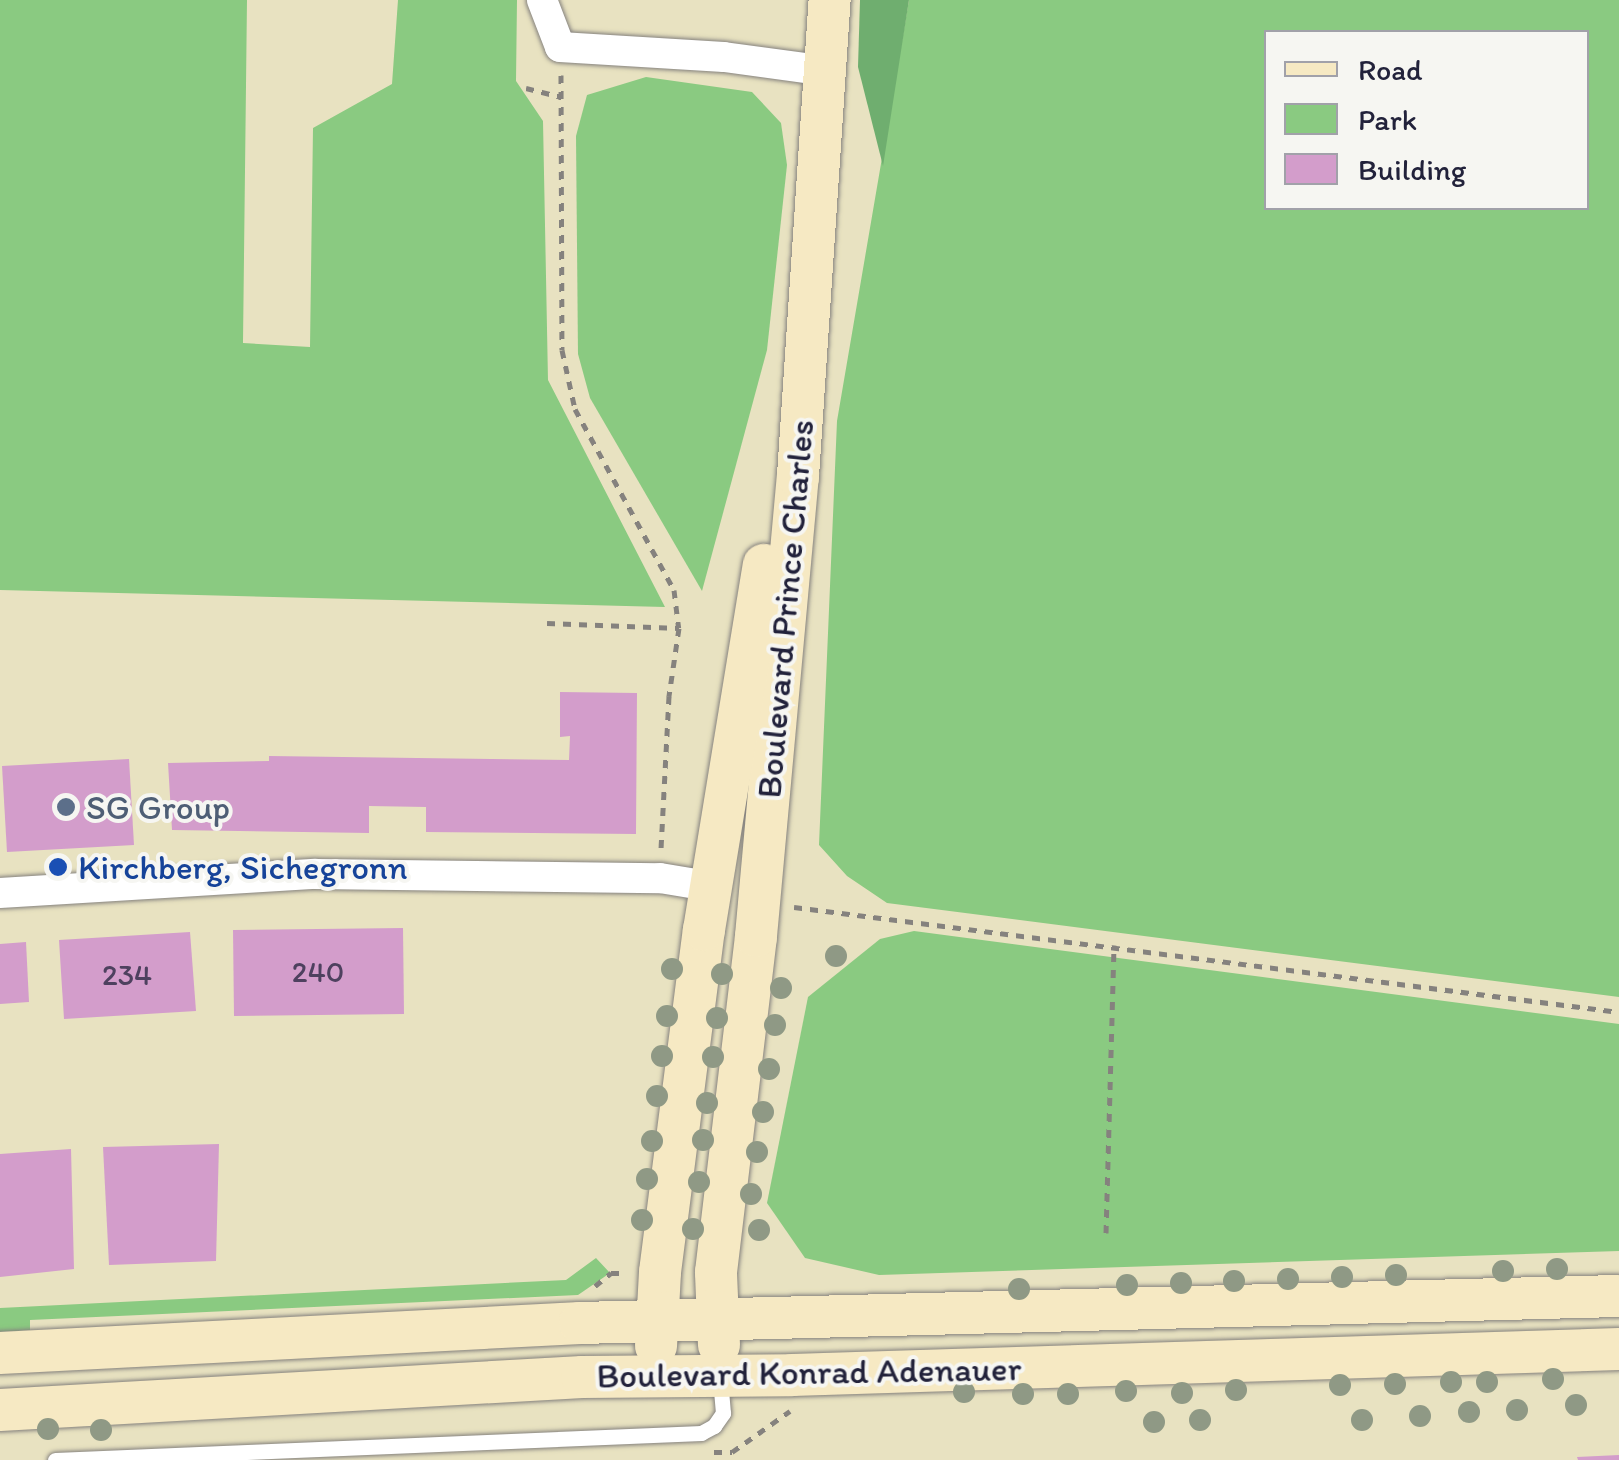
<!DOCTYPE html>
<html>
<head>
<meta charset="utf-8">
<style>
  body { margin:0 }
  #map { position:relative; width:1619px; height:1460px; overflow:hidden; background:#e8e2c1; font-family:Itim,sans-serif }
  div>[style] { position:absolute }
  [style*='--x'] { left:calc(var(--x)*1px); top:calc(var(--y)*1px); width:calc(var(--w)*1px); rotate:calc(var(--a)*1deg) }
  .green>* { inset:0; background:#8aca81 }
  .forest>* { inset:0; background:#6fae6f }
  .building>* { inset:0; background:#d39dcb }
  .path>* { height:5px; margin-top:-2.5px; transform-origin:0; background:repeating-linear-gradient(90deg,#85827e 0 8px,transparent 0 16px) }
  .roads { filter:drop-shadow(0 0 2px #85827e) drop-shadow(0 0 2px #85827e) }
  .lane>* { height:15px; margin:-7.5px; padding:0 7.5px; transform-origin:7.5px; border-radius:7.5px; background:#fff }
  .street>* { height:30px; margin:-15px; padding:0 15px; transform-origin:15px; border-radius:15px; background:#fff }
  .secondary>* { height:42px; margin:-21px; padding:0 21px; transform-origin:21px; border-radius:21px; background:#f6e9c3 }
  .trees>* { width:22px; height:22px; margin:-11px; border-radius:50%; background:#8f9985 }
  .dots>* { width:28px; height:28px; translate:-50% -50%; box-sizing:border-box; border:5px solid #f6f6f2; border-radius:50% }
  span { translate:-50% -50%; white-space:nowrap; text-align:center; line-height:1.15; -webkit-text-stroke:8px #f6f6f2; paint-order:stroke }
  .number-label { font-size:30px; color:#4e415f }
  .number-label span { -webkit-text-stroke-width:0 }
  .street-label { font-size:35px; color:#22223b }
  .service-label { font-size:35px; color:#4e5e75 }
  .left { translate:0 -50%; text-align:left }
  .transit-label { font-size:35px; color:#164399 }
  .legend { position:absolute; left:1264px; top:30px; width:325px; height:180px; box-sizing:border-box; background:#f6f6f2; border:2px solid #a1a1a9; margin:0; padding:12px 18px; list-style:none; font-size:30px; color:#22223b }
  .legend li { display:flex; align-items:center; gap:20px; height:50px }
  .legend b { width:50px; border:2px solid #a1a1a9 }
</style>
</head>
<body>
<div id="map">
  <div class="green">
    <div style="clip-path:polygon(0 0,247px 0,243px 343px,310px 347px,313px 128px,392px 84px,398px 0,517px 0,516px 81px,543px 121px,548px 380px,665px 607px,0 590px)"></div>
    <div style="clip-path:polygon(evenodd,909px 0,1619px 0,1619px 997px,887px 903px,847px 876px,819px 845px,837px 421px,909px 0,1266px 32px,1586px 32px,1586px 208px,1266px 208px,1266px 32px)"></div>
    <div style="clip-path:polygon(646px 77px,752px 92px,781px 123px,787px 165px,767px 350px,702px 591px,590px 398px,578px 354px,576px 136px,587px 95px)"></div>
    <div style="clip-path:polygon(914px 931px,1619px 1024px,1619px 1251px,879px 1275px,805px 1258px,767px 1203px,808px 997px,880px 939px)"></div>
    <div style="clip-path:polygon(596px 1258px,610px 1273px,578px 1295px,30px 1320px,30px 1330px,0 1332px,0 1308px,566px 1280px)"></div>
  </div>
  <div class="forest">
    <div style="clip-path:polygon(860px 0,909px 0,883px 166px,858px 67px)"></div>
  </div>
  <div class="building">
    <div style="clip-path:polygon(560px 692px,637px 693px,636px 834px,426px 832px,426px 807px,369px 806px,369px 833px,172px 830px,168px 763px,269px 761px,269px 756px,569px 760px,570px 736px,560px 737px)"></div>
    <div style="clip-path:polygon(129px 759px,134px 845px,7px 852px,2px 766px)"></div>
    <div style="clip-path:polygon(403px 928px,404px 1014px,234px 1016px,233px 930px)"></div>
    <div style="clip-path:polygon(190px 932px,196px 1011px,64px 1019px,59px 940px)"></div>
    <div style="clip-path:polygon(26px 942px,29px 1002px,0 1004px,0 944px)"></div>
    <div style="clip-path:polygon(219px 1144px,216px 1261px,109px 1265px,103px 1147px)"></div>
    <div style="clip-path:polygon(71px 1149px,74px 1269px,0 1277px,0 1154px)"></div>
    <div style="clip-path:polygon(1619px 1455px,1619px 1460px,1578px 1460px,1577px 1457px)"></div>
  </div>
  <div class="path">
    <div style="--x:561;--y:75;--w:275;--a:89.8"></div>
    <div style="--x:562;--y:350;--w:60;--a:77.6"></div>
    <div style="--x:575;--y:409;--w:206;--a:61.3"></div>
    <div style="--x:674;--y:590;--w:38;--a:83"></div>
    <div style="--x:679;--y:628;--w:69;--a:98.4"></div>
    <div style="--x:669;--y:696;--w:155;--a:93"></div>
    <div style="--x:526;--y:88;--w:36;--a:14"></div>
    <div style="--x:547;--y:623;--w:132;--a:2.2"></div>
    <div style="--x:794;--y:907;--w:832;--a:7.25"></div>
    <div style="--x:1106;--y:1233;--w:288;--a:-88.4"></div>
    <div style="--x:595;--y:1286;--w:21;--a:-39"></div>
    <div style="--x:611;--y:1273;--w:13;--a:0"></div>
    <div style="--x:714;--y:1452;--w:18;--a:0"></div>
    <div style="--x:732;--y:1452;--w:71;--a:-35.3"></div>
  </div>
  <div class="roads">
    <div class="lane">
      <div style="--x:55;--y:1460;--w:647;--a:-2.39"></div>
      <div style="--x:701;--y:1433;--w:15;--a:-28"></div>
      <div style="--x:714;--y:1426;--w:16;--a:-55"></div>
      <div style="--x:723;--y:1413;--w:34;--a:-95"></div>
    </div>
    <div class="street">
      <div style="--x:542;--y:0;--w:50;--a:69"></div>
      <div style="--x:560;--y:47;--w:164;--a:3.5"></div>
      <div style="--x:724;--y:57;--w:105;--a:7.7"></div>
      <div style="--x:0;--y:893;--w:316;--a:-3.5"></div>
      <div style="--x:315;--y:874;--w:345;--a:0.7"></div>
      <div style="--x:660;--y:878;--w:55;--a:9.5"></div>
    </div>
    <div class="secondary">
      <div style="--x:719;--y:1345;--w:73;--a:-92.4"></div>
      <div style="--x:716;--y:1272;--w:338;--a:-83.2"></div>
      <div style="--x:756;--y:936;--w:462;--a:-84.8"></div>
      <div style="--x:798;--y:476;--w:477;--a:-86.2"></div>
      <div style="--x:656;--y:1346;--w:74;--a:-86.9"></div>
      <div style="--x:660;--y:1272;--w:345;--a:-82.7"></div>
      <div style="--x:704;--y:930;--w:370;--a:-80.7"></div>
      <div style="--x:0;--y:1353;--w:581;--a:-2.96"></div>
      <div style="--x:580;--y:1323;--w:1039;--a:-1.49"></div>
      <div style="--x:0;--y:1410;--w:583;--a:-3.25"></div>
      <div style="--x:582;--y:1377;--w:210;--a:-0.5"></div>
      <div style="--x:792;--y:1375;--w:827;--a:-1.8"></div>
    </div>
  </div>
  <div class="trees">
    <div style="left:836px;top:956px"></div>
    <div style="left:672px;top:969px"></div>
    <div style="left:722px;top:974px"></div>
    <div style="left:781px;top:988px"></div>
    <div style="left:667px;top:1016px"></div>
    <div style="left:717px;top:1018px"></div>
    <div style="left:775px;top:1025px"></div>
    <div style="left:662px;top:1056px"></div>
    <div style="left:713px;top:1057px"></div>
    <div style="left:769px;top:1069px"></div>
    <div style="left:657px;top:1096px"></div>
    <div style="left:707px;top:1103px"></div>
    <div style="left:763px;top:1112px"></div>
    <div style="left:703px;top:1140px"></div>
    <div style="left:652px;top:1141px"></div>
    <div style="left:757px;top:1152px"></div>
    <div style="left:647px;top:1179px"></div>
    <div style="left:699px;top:1182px"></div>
    <div style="left:751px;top:1194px"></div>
    <div style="left:642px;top:1220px"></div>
    <div style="left:693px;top:1229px"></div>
    <div style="left:759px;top:1230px"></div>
    <div style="left:1557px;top:1269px"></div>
    <div style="left:1503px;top:1271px"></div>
    <div style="left:1396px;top:1275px"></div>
    <div style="left:1342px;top:1277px"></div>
    <div style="left:1288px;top:1279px"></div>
    <div style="left:1234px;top:1281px"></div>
    <div style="left:1181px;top:1283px"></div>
    <div style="left:1127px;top:1285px"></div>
    <div style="left:1019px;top:1289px"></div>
    <div style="left:1553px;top:1379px"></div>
    <div style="left:1451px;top:1382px"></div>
    <div style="left:1487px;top:1382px"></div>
    <div style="left:1395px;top:1384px"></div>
    <div style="left:1340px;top:1385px"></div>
    <div style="left:1236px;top:1390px"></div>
    <div style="left:1126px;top:1391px"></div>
    <div style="left:964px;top:1392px"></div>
    <div style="left:1182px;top:1393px"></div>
    <div style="left:1023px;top:1394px"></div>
    <div style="left:1068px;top:1394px"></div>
    <div style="left:1576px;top:1405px"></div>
    <div style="left:1517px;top:1410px"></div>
    <div style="left:1469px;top:1412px"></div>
    <div style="left:1420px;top:1416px"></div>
    <div style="left:1200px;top:1420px"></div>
    <div style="left:1362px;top:1420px"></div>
    <div style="left:1154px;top:1422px"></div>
    <div style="left:48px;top:1429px"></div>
    <div style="left:101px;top:1430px"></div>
  </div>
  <div class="dots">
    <div style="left:66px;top:807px;background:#5c6f8a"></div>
    <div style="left:58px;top:867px;background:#1a4fb4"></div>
  </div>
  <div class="number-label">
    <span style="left:318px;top:972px">240</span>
    <span style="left:127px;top:975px">234</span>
  </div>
  <div class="street-label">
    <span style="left:785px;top:609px;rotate:-85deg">Boulevard Prince Charles</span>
    <span style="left:809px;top:1372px;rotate:-1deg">Boulevard Konrad Adenauer</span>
  </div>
  <div class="service-label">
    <span class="left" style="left:86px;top:807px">SG Group</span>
  </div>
  <div class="transit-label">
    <span class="left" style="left:78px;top:867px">Kirchberg, Sichegronn</span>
  </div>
  <ul class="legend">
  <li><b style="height:12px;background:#f6e9c3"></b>Road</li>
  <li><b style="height:28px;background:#8aca81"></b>Park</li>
  <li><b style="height:28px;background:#d39dcb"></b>Building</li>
  </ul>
</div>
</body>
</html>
